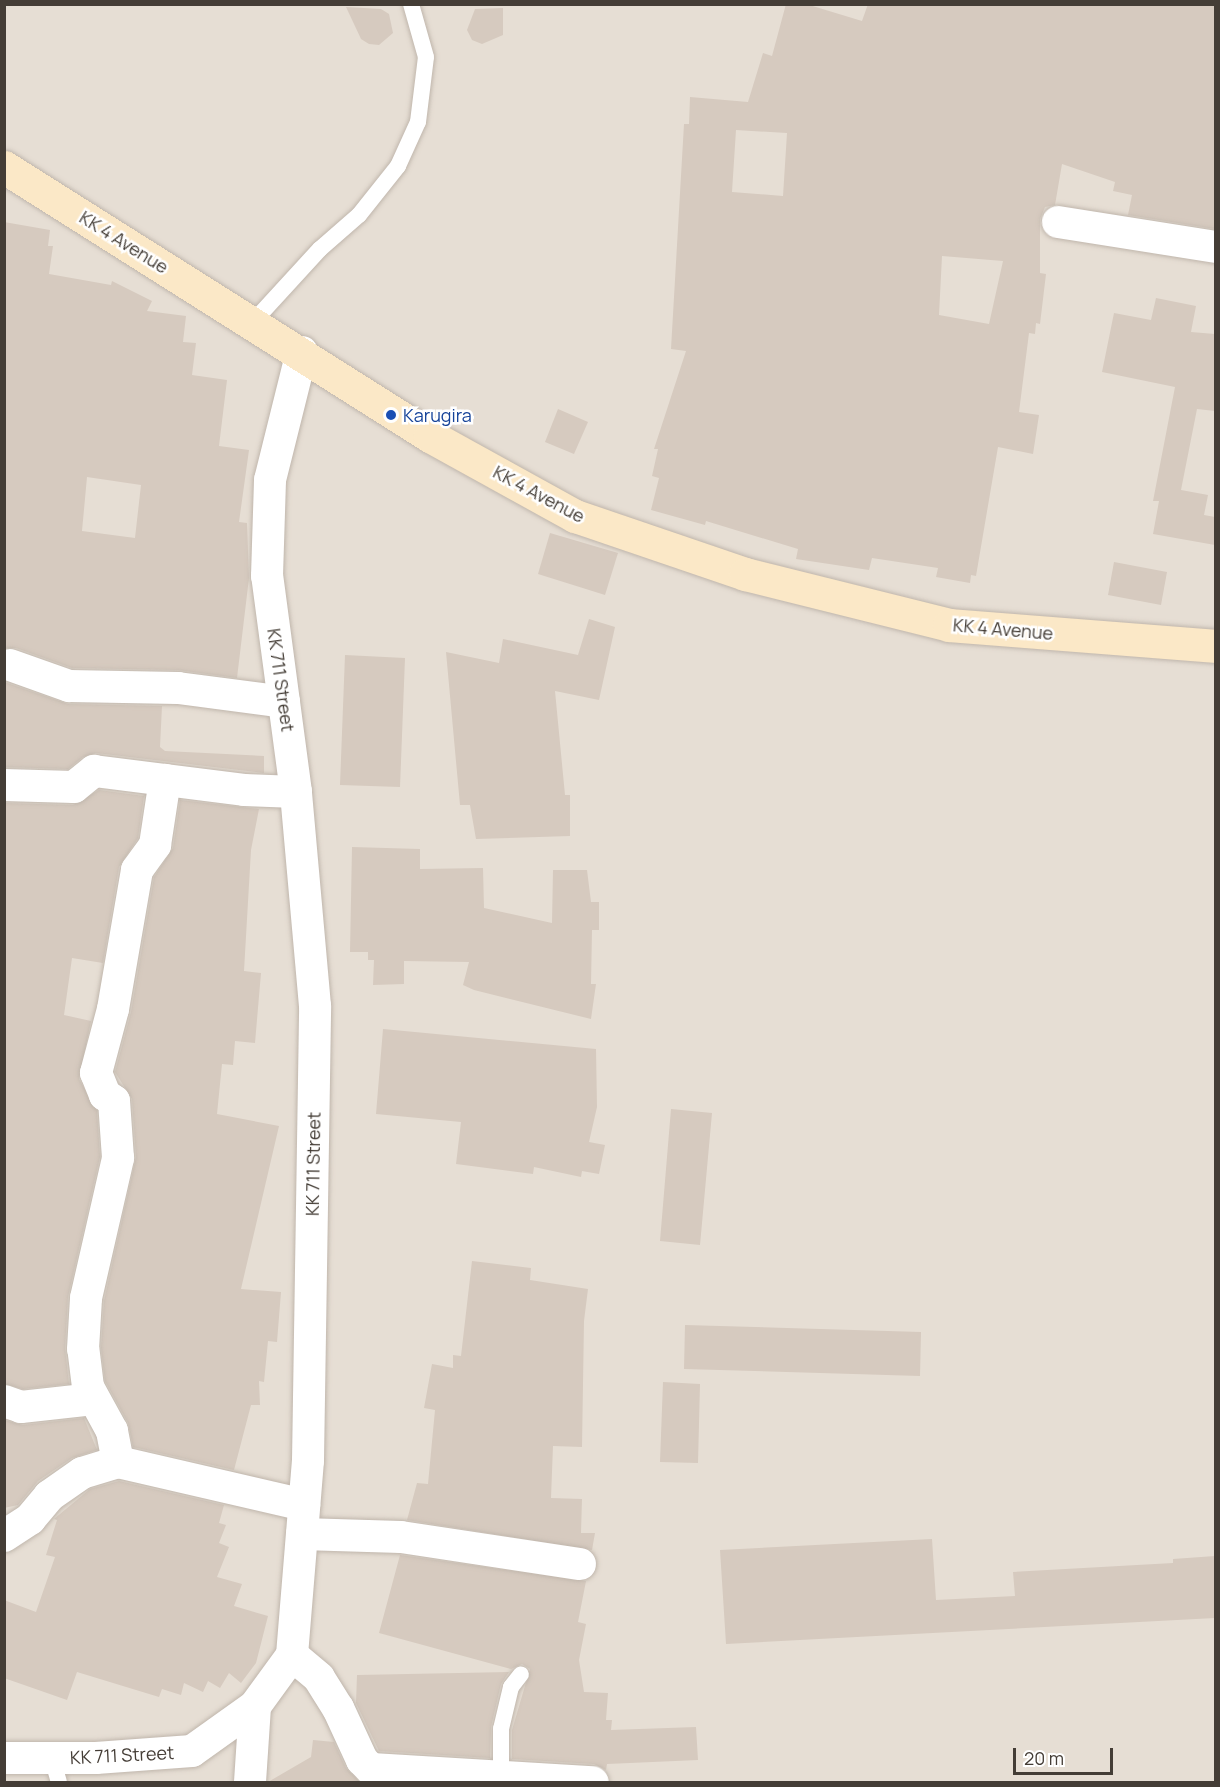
<!DOCTYPE html>
<html>
<head>
<meta charset="utf-8">
<style>
  body { margin:0 }
  #map { position:relative; width:1220px; height:1787px; overflow:hidden; background:#f2ede6; font-family:Manrope,sans-serif }
  div>[style] { position:absolute }
  [style*='--x'] { left:calc(var(--x)*1px); top:calc(var(--y)*1px); width:calc(var(--w)*1px); rotate:calc(var(--a)*1deg) }
  .residential>* { inset:0; background:#e6ded4 }
  .building>* { inset:0; background:#d6cabf }
  .roads { filter:drop-shadow(0 0 2px #c0b6ac) drop-shadow(0 0 2px #c0b6ac) }
  .service>* { height:16px; margin:-8px; padding:0 8px; transform-origin:8px; border-radius:8px; background:#fff }
  .minor>* { height:32px; margin:-16px; padding:0 16px; transform-origin:16px; border-radius:16px; background:#fff }
  .secondary>* { height:33px; margin:-16.5px; padding:0 16.5px; transform-origin:16.5px; border-radius:16.5px; background:#fbe8c7 }
  .dots>* { width:16px; height:16px; translate:-50% -50%; box-sizing:border-box; border:3px solid #fff; border-radius:50% }
  span { translate:-50% -50%; white-space:nowrap; text-align:center; line-height:1.15; -webkit-text-stroke:5px #fff; paint-order:stroke }
  .street-label { font-size:18px; color:#443d36 }
  .transit-label { font-size:18px; color:#164399 }
  .left { translate:0 -50%; text-align:left }
  .frame { position:absolute; inset:0; border:6px solid #443d36; pointer-events:none }
  .scale { position:absolute; left:1013px; top:1748px; width:100px; height:27px; box-sizing:border-box; border:3px solid #443d36; border-top:0; padding-left:8px; font-size:18px; line-height:21px; white-space:nowrap; color:#443d36; -webkit-text-stroke:4px #fff; paint-order:stroke }
</style>
</head>
<body>
<div id="map">
  <div class="residential">
    <div style="clip-path:polygon(5px 5px,1215px 5px,1215px 1782px,5px 1782px)"></div>
  </div>
  <div class="building">
    <div style="clip-path:polygon(evenodd,786px 4px,806px 4px,862px 21px,868px 4px,1215px 4px,1215px 229px,1128px 215px,1132px 195px,1113px 191px,1115px 182px,1062px 164px,1055px 205px,1045px 207px,1040px 219px,1040px 273px,1046px 274px,1040px 324px,1036px 323px,1035px 334px,1029px 333px,1019px 412px,1039px 415px,1033px 454px,998px 447px,976px 576px,971px 575px,970px 583px,936px 577px,938px 568px,872px 558px,869px 570px,796px 559px,798px 549px,706px 521px,705px 525px,651px 510px,659px 478px,652px 476px,658px 449px,654px 449px,686px 351px,671px 349px,684px 124px,689px 124px,690px 97px,748px 102px,763px 53px,772px 56px,786px 4px,736px 130px,787px 133px,783px 196px,732px 192px,736px 130px,786px 4px,942px 256px,1003px 261px,989px 324px,939px 315px,942px 256px)"></div>
    <div style="clip-path:polygon(346px 7px,381px 9px,389px 14px,393px 33px,379px 45px,369px 44px,361px 39px)"></div>
    <div style="clip-path:polygon(503px 8px,503px 35px,482px 44px,472px 40px,467px 30px,475px 9px)"></div>
    <div style="clip-path:polygon(evenodd,4px 222px,50px 230px,48px 246px,53px 246px,49px 274px,111px 285px,112px 281px,152px 301px,147px 311px,186px 316px,183px 342px,196px 343px,192px 375px,227px 380px,219px 446px,249px 450px,239px 522px,247px 523px,249px 578px,237px 678px,178px 670px,72px 668px,16px 648px,4px 648px,4px 222px,87px 477px,141px 485px,135px 538px,82px 531px,87px 477px)"></div>
    <div style="clip-path:polygon(1156px 298px,1196px 306px,1191px 332px,1215px 334px,1215px 411px,1197px 409px,1181px 490px,1208px 495px,1204px 515px,1215px 517px,1215px 545px,1153px 534px,1159px 501px,1153px 501px,1175px 387px,1102px 372px,1114px 313px,1151px 320px)"></div>
    <div style="clip-path:polygon(558px 409px,588px 422px,574px 454px,545px 442px)"></div>
    <div style="clip-path:polygon(550px 533px,618px 553px,605px 595px,538px 574px)"></div>
    <div style="clip-path:polygon(1114px 562px,1167px 572px,1161px 605px,1108px 595px)"></div>
    <div style="clip-path:polygon(589px 619px,615px 627px,599px 700px,555px 691px,565px 795px,570px 795px,570px 836px,476px 839px,470px 805px,460px 805px,446px 652px,499px 663px,503px 639px,578px 655px)"></div>
    <div style="clip-path:polygon(345px 655px,405px 658px,400px 787px,340px 785px)"></div>
    <div style="clip-path:polygon(4px 682px,68px 704px,162px 706px,160px 747px,165px 751px,264px 756px,264px 773px,96px 753px,83px 757px,68px 769px,4px 767px)"></div>
    <div style="clip-path:polygon(99px 790px,144px 796px,138px 838px,119px 867px,103px 963px,72px 958px,64px 1015px,91px 1021px,79px 1079px,97px 1111px,100px 1157px,68px 1297px,65px 1348px,69px 1384px,23px 1389px,4px 1384px,4px 803px,73px 805px)"></div>
    <div style="clip-path:polygon(180px 800px,259px 809px,251px 850px,244px 971px,261px 973px,255px 1043px,235px 1041px,233px 1065px,222px 1064px,217px 1114px,279px 1126px,241px 1289px,281px 1292px,277px 1342px,268px 1341px,264px 1382px,259px 1381px,260px 1405px,251px 1405px,234px 1470px,133px 1447px,128px 1423px,105px 1381px,101px 1348px,104px 1301px,136px 1157px,132px 1099px,115px 1072px,131px 1012px,154px 877px,173px 848px)"></div>
    <div style="clip-path:polygon(352px 847px,420px 849px,420px 869px,483px 868px,484px 908px,552px 923px,553px 870px,587px 870px,591px 902px,599px 902px,599px 930px,592px 930px,591px 984px,596px 984px,591px 1019px,474px 990px,463px 985px,469px 962px,404px 961px,404px 984px,373px 985px,374px 960px,368px 960px,368px 952px,350px 952px)"></div>
    <div style="clip-path:polygon(383px 1029px,596px 1049px,597px 1107px,589px 1142px,605px 1145px,599px 1174px,582px 1171px,581px 1177px,534px 1167px,533px 1174px,456px 1164px,461px 1122px,376px 1114px)"></div>
    <div style="clip-path:polygon(671px 1109px,712px 1113px,700px 1245px,660px 1241px)"></div>
    <div style="clip-path:polygon(472px 1261px,531px 1268px,530px 1280px,588px 1289px,584px 1321px,582px 1447px,553px 1446px,551px 1498px,582px 1499px,581px 1533px,595px 1533px,592px 1550px,407px 1520px,417px 1483px,428px 1484px,435px 1410px,424px 1408px,432px 1364px,453px 1368px,453px 1355px,461px 1356px)"></div>
    <div style="clip-path:polygon(685px 1325px,921px 1332px,920px 1376px,684px 1369px)"></div>
    <div style="clip-path:polygon(663px 1382px,700px 1384px,698px 1463px,660px 1462px)"></div>
    <div style="clip-path:polygon(84px 1418px,97px 1450px,72px 1458px,38px 1481px,18px 1505px,4px 1508px,4px 1420px,23px 1425px)"></div>
    <div style="clip-path:polygon(119px 1481px,224px 1505px,219px 1523px,226px 1525px,219px 1543px,229px 1547px,217px 1577px,242px 1584px,234px 1606px,268px 1616px,256px 1663px,241px 1683px,229px 1673px,220px 1688px,208px 1681px,203px 1692px,184px 1683px,181px 1695px,162px 1689px,159px 1697px,77px 1672px,67px 1700px,4px 1678px,4px 1600px,36px 1612px,55px 1557px,46px 1555px,57px 1520px,54px 1519px,90px 1489px)"></div>
    <div style="clip-path:polygon(932px 1539px,936px 1600px,1015px 1596px,1013px 1572px,1173px 1563px,1173px 1559px,1215px 1556px,1215px 1618px,726px 1644px,720px 1550px)"></div>
    <div style="clip-path:polygon(400px 1555px,586px 1581px,578px 1622px,586px 1624px,579px 1660px,584px 1692px,608px 1693px,606px 1720px,612px 1720px,611px 1730px,696px 1727px,698px 1760px,607px 1764px,606px 1770px,594px 1764px,512px 1759px,512px 1730px,530px 1669px,522px 1664px,511px 1669px,379px 1633px)"></div>
    <div style="clip-path:polygon(509px 1672px,501px 1684px,491px 1727px,490px 1758px,379px 1751px,356px 1703px,357px 1675px)"></div>
    <div style="clip-path:polygon(313px 1740px,334px 1742px,346px 1768px,360px 1782px,268px 1782px,311px 1757px)"></div>
  </div>
  <div class="roads">
    <div class="service">
      <div style="--x:253;--y:322;--w:99;--a:-47.5"></div>
      <div style="--x:320;--y:249;--w:52;--a:-41.1"></div>
      <div style="--x:359;--y:215;--w:63;--a:-51.5"></div>
      <div style="--x:398;--y:166;--w:48;--a:-65.6"></div>
      <div style="--x:418;--y:122;--w:65;--a:-83"></div>
      <div style="--x:426;--y:57;--w:55;--a:-105.8"></div>
      <div style="--x:52;--y:1758;--w:25;--a:74"></div>
      <div style="--x:501;--y:1775;--w:46;--a:-90"></div>
      <div style="--x:501;--y:1729;--w:43;--a:-76.6"></div>
      <div style="--x:511;--y:1687;--w:16;--a:-52"></div>
    </div>
    <div class="minor">
      <div style="--x:1058;--y:222;--w:160;--a:9"></div>
      <div style="--x:10;--y:665;--w:63;--a:19.6"></div>
      <div style="--x:69;--y:686;--w:109;--a:1.1"></div>
      <div style="--x:178;--y:688;--w:107;--a:7.5"></div>
      <div style="--x:4;--y:785;--w:70;--a:1.6"></div>
      <div style="--x:74;--y:787;--w:26;--a:-39"></div>
      <div style="--x:94;--y:771;--w:151;--a:7.2"></div>
      <div style="--x:244;--y:790;--w:52;--a:2.2"></div>
      <div style="--x:4;--y:1401;--w:18;--a:19"></div>
      <div style="--x:21;--y:1407;--w:73;--a:-6.3"></div>
      <div style="--x:118;--y:1462;--w:32;--a:-101"></div>
      <div style="--x:112;--y:1431;--w:50;--a:-118.6"></div>
      <div style="--x:88;--y:1387;--w:38;--a:-97"></div>
      <div style="--x:83;--y:1349;--w:51;--a:-86.6"></div>
      <div style="--x:86;--y:1298;--w:144;--a:-77.1"></div>
      <div style="--x:118;--y:1158;--w:57;--a:-94"></div>
      <div style="--x:114;--y:1101;--w:11;--a:-146"></div>
      <div style="--x:105;--y:1095;--w:24;--a:-112"></div>
      <div style="--x:96;--y:1073;--w:66;--a:-75.1"></div>
      <div style="--x:113;--y:1009;--w:141;--a:-80.2"></div>
      <div style="--x:137;--y:870;--w:31;--a:-54"></div>
      <div style="--x:155;--y:845;--w:66;--a:-81.3"></div>
      <div style="--x:302;--y:1534;--w:99;--a:1.7"></div>
      <div style="--x:401;--y:1537;--w:181;--a:8.6"></div>
      <div style="--x:4;--y:1536;--w:31;--a:-33"></div>
      <div style="--x:30;--y:1519;--w:30;--a:-50"></div>
      <div style="--x:49;--y:1496;--w:40;--a:-34.9"></div>
      <div style="--x:82;--y:1473;--w:38;--a:-17"></div>
      <div style="--x:118;--y:1462;--w:191;--a:13"></div>
      <div style="--x:292;--y:1655;--w:35;--a:40"></div>
      <div style="--x:319;--y:1678;--w:36;--a:58"></div>
      <div style="--x:338;--y:1708;--w:57;--a:65.2"></div>
      <div style="--x:362;--y:1760;--w:13;--a:45"></div>
      <div style="--x:371;--y:1769;--w:222;--a:3.4"></div>
      <div style="--x:4;--y:1758;--w:92;--a:0"></div>
      <div style="--x:96;--y:1758;--w:96;--a:-4.2"></div>
      <div style="--x:192;--y:1751;--w:77;--a:-35.5"></div>
      <div style="--x:255;--y:1706;--w:63;--a:-54"></div>
      <div style="--x:292;--y:1655;--w:195;--a:-85.3"></div>
      <div style="--x:308;--y:1461;--w:455;--a:-89.1"></div>
      <div style="--x:315;--y:1006;--w:215;--a:-95.1"></div>
      <div style="--x:296;--y:792;--w:218;--a:-97.6"></div>
      <div style="--x:267;--y:576;--w:96;--a:-88.2"></div>
      <div style="--x:270;--y:480;--w:132;--a:-76"></div>
      <div style="--x:250;--y:1782;--w:76;--a:-86.2"></div>
    </div>
    <div class="secondary">
      <div style="--x:4;--y:167;--w:504;--a:32.27"></div>
      <div style="--x:430;--y:436;--w:166;--a:28.9"></div>
      <div style="--x:575;--y:516;--w:180;--a:18.8"></div>
      <div style="--x:745;--y:574;--w:210;--a:14"></div>
      <div style="--x:949;--y:625;--w:268;--a:4.5"></div>
    </div>
  </div>
  <div class="dots">
    <div style="left:391px;top:415px;background:#1a4fb4"></div>
  </div>
  <div class="street-label">
    <span style="left:124px;top:242px;rotate:32deg">KK 4 Avenue</span>
    <span style="left:539px;top:494px;rotate:28deg">KK 4 Avenue</span>
    <span style="left:1003px;top:629px;rotate:5deg">KK 4 Avenue</span>
    <span style="left:281px;top:680px;rotate:82deg">KK 711 Street</span>
    <span style="left:313px;top:1164px;rotate:-89deg">KK 711 Street</span>
    <span style="left:122px;top:1755px;rotate:-3deg">KK 711 Street</span>
  </div>
  <div class="transit-label">
    <span class="left" style="left:403px;top:415px">Karugira</span>
  </div>
  <div class="frame"></div>
  <div class="scale">20 m</div>
</div>
</body>
</html>
